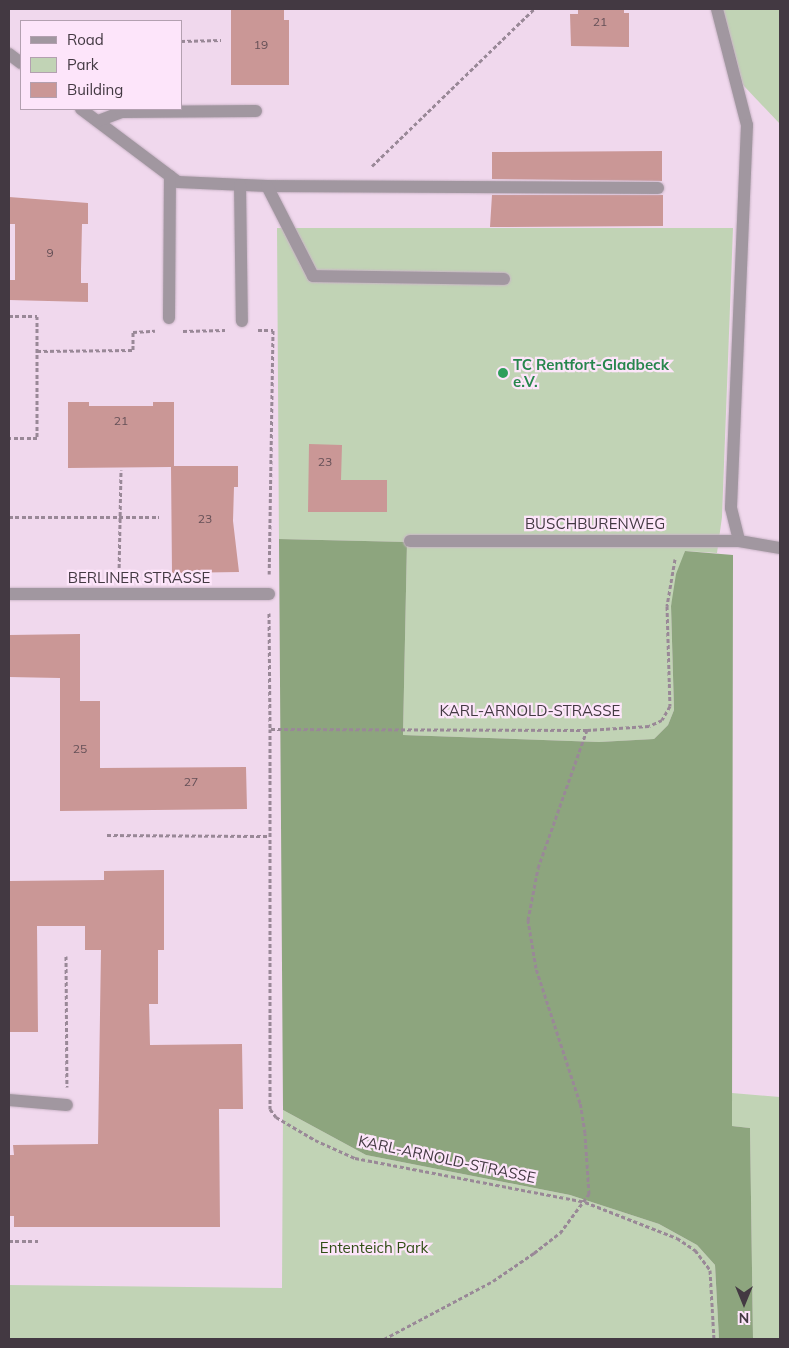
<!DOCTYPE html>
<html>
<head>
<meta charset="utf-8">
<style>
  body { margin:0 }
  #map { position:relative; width:789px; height:1348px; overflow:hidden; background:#f0d8ed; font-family:Mulish,sans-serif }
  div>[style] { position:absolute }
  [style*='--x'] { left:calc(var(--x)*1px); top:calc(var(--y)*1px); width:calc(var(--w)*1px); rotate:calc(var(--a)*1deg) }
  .green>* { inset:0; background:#c1d3b5 }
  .forest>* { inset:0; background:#8da57e }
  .building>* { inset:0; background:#ca9796 }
  .path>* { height:3px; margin-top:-1.5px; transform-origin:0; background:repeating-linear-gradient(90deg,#998897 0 4px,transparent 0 6.5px) }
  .roads { filter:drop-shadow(0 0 1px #cab5c7) drop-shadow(0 0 1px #cab5c7) }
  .minor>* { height:12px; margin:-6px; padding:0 6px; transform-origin:6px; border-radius:6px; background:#a197a0 }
  .dots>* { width:14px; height:14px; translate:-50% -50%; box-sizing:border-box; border:2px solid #fde5fa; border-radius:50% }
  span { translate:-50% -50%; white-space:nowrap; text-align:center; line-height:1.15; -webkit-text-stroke:4.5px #fde5fa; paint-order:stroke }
  .number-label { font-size:12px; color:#655057 }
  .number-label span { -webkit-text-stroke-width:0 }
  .leisure-label { font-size:15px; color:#27864d; font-weight:700 }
  .left { translate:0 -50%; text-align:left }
  .street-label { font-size:15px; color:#433942 }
  .park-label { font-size:15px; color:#304e15 }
  .frame { position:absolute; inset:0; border:10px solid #433942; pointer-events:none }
  .legend { position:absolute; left:20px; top:20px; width:162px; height:90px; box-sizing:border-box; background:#fde5fa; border:1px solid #b3a0b0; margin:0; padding:6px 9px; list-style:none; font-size:15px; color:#433942 }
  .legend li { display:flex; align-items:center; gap:10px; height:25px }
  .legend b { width:25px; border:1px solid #b3a0b0 }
  .north { position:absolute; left:719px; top:1278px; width:50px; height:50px; -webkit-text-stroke:4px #fde5fa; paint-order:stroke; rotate:180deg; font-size:14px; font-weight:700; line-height:20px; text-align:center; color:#433942 }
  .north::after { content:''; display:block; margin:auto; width:18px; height:22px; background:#433942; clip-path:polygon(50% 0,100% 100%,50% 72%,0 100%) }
</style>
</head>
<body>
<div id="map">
  <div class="green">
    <div style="clip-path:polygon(723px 9px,780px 9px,780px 124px,743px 85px)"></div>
    <div style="clip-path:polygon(277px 228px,733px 228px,722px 517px,717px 553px,685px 551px,671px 606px,674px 710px,668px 725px,654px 739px,599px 742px,403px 735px,407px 542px,279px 539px)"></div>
    <div style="clip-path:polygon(732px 1093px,780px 1097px,780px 1339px,753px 1339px,750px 1128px,732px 1126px)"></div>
    <div style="clip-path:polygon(283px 1110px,366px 1155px,570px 1195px,659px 1224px,697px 1245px,715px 1265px,719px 1339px,9px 1339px,9px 1285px,282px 1288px)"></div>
  </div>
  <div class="forest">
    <div style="clip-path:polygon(279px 539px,407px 542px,403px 735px,599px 742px,654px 739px,668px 725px,674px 710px,671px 606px,676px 574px,685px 551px,733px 555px,732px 1126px,750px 1128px,753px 1339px,719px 1339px,715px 1265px,697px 1245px,659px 1224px,570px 1195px,366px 1155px,283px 1110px)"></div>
  </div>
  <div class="building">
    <div style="clip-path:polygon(231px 9px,284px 9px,284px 20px,289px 20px,289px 85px,231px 85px)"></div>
    <div style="clip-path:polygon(578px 9px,624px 9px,624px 13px,629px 13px,629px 47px,571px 46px,570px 14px,578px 14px)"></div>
    <div style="clip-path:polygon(662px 151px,662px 181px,492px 179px,492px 152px)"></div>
    <div style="clip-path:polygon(492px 195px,663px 195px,663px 226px,490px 227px)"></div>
    <div style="clip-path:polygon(9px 197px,88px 203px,88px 224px,82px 224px,81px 270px,81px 283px,88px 283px,88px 302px,9px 300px,9px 280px,15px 280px,15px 224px,9px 224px)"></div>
    <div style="clip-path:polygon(68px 402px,89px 402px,89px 406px,153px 406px,153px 402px,174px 402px,174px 466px,238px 466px,238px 487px,234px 487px,233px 521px,239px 572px,172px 573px,171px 467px,68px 468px)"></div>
    <div style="clip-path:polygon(309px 444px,342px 445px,341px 480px,387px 480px,387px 512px,308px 512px)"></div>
    <div style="clip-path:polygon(80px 634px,80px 701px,100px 701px,100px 768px,246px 767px,247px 809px,60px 811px,60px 678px,9px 677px,9px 635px)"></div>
    <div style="clip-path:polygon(164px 870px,164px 950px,158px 950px,158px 1004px,149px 1004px,150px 1045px,242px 1044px,243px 1109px,219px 1109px,220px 1227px,14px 1227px,14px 1216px,9px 1216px,9px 1155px,14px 1155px,13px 1145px,98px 1144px,101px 950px,85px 950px,85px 926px,37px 926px,38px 1032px,9px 1032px,9px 881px,104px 880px,104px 871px)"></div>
  </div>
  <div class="path">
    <div style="--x:181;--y:41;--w:40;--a:-1.4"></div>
    <div style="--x:372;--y:166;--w:226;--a:-44.1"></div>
    <div style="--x:9;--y:316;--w:28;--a:0"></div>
    <div style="--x:37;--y:316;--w:122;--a:90"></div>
    <div style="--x:37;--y:438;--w:28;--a:180"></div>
    <div style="--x:258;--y:330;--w:15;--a:0"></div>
    <div style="--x:273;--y:330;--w:244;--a:90.9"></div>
    <div style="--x:183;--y:331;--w:42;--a:-1.4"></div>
    <div style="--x:37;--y:351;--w:96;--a:-0.6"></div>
    <div style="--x:133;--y:350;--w:18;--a:-90"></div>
    <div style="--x:133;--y:332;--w:22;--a:-3"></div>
    <div style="--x:9;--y:517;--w:150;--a:0"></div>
    <div style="--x:675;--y:559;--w:48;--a:99.7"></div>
    <div style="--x:667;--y:606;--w:100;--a:88.3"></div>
    <div style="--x:670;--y:706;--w:16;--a:120"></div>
    <div style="--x:662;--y:720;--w:14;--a:155"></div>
    <div style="--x:649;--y:726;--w:62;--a:176.3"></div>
    <div style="--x:587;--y:730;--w:317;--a:-179.8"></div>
    <div style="--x:270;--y:729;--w:380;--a:90"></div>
    <div style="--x:270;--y:1109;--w:10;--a:53"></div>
    <div style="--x:276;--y:1117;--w:45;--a:30.5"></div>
    <div style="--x:315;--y:1140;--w:44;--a:24.2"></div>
    <div style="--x:355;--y:1158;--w:234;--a:10.8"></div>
    <div style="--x:585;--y:1202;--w:99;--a:21.4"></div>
    <div style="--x:677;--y:1238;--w:22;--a:34"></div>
    <div style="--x:695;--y:1250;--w:25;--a:53"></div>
    <div style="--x:710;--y:1270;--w:69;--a:86.7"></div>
    <div style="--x:119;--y:574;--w:104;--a:-88.9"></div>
    <div style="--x:269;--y:613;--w:116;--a:89.5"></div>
    <div style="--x:107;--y:835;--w:161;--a:0.4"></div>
    <div style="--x:66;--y:956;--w:131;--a:89.6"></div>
    <div style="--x:9;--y:1241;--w:29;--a:0"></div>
    <div style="--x:384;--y:1339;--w:123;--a:-28"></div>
    <div style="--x:493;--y:1281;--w:50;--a:-34.3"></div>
    <div style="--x:534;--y:1253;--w:33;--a:-38"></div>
    <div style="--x:560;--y:1233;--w:49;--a:-53.4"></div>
    <div style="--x:589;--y:1194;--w:61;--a:-93.8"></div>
    <div style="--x:585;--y:1133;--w:30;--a:-99"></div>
    <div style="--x:580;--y:1103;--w:142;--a:-108.1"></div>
    <div style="--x:536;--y:968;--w:49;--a:-99.5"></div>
    <div style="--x:528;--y:920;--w:53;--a:-79.1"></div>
    <div style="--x:538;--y:868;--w:146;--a:-70.5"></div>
  </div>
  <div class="roads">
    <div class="minor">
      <div style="--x:717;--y:9;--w:120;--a:75.5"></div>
      <div style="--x:747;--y:125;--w:383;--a:92.4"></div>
      <div style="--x:731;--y:508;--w:34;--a:76"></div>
      <div style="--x:9;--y:54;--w:15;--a:37"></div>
      <div style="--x:81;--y:109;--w:121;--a:37"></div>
      <div style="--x:178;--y:182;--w:89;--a:2.6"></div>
      <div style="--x:267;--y:186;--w:391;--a:0.3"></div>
      <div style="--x:98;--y:121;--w:25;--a:-21"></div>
      <div style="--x:121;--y:112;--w:135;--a:-0.4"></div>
      <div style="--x:240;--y:185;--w:136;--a:89.2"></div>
      <div style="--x:267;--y:186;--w:101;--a:62.9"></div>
      <div style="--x:313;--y:276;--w:191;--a:0.9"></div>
      <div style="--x:169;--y:318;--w:142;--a:-89.6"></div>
      <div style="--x:410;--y:541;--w:329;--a:0"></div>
      <div style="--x:739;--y:541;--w:42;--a:9.7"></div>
      <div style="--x:9;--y:594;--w:260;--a:0"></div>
      <div style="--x:9;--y:1100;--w:58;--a:4.9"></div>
    </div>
  </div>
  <div class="dots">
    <div style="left:503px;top:373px;background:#2e9e5b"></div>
  </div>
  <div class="number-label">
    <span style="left:600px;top:22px">21</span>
    <span style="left:261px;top:45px">19</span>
    <span style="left:50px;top:253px">9</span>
    <span style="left:121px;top:421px">21</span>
    <span style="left:325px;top:462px">23</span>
    <span style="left:205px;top:519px">23</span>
    <span style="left:80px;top:749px">25</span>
    <span style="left:191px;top:782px">27</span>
  </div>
  <div class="leisure-label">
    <span class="left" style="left:513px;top:373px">TC Rentfort-Gladbeck<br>e.V.</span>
  </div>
  <div class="street-label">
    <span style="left:595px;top:524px">BUSCHBURENWEG</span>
    <span style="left:139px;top:578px">BERLINER STRASSE</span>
    <span style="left:530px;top:711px">KARL-ARNOLD-STRASSE</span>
    <span style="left:447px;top:1159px;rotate:12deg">KARL-ARNOLD-STRASSE</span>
  </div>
  <div class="park-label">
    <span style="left:374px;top:1248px">Ententeich Park</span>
  </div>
  <div class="frame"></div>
  <ul class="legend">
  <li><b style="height:6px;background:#a197a0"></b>Road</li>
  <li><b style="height:14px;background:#c1d3b5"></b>Park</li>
  <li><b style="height:14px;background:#ca9796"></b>Building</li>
  </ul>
  <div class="north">N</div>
</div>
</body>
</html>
